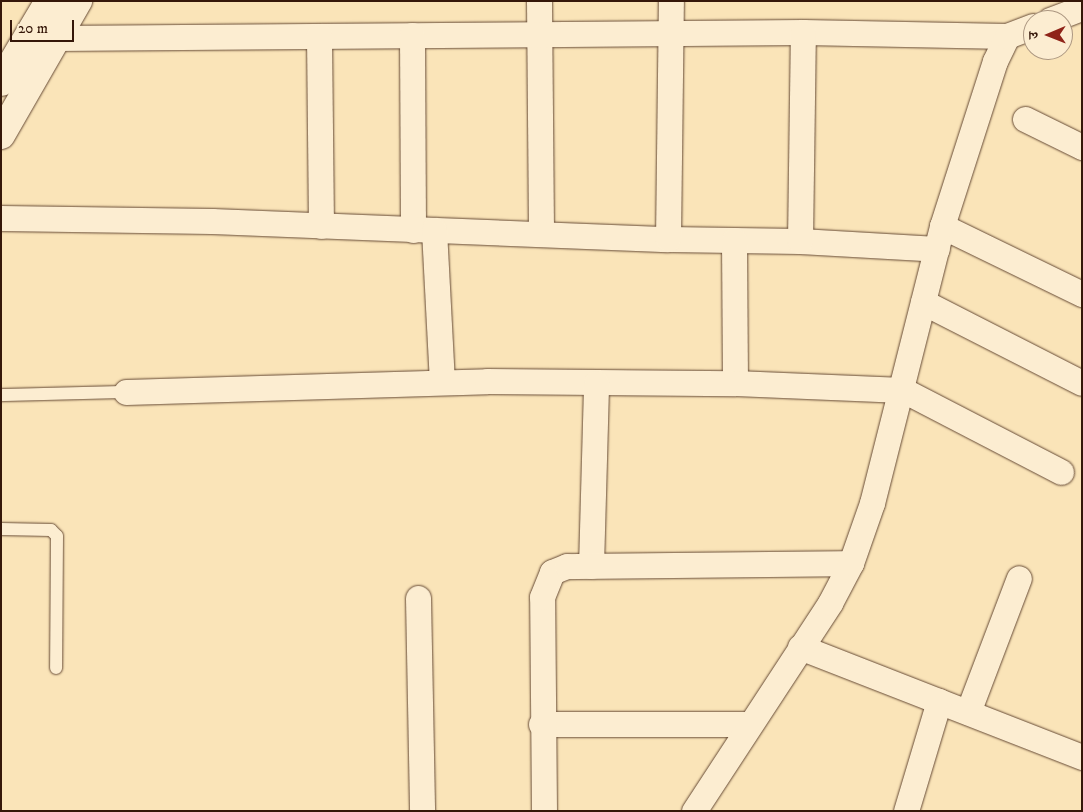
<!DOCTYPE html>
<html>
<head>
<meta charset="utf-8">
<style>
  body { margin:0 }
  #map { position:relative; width:1083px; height:812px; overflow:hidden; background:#fae4b8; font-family:"IM FELL DW Pica","Noto Serif Devanagari",serif }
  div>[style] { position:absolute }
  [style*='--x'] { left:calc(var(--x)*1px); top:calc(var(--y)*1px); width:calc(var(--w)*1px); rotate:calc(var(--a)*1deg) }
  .roads { filter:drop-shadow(0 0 1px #664a35) drop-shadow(0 0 1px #664a35) }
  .lane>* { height:12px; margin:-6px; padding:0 6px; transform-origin:6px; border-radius:6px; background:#fcedd1 }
  .street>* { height:25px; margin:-12.5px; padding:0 12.5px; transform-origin:12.5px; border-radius:12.5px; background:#fcedd1 }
  .secondary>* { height:28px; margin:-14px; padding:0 14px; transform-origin:14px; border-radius:14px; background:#fcedd1 }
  span { translate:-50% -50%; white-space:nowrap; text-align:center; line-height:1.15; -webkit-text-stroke:4.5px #fcedd1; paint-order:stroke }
  .frame { position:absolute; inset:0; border:2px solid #351709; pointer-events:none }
  .north { position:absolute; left:1023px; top:10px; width:50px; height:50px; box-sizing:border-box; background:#fcedd1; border:1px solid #ac9781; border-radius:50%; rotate:269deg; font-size:14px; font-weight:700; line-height:20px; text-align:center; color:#351709 }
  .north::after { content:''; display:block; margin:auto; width:18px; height:22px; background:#8f2418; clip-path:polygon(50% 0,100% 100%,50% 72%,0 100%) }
  .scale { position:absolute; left:10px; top:20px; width:64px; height:22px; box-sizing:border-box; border:2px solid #351709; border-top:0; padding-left:6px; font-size:15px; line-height:18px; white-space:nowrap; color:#351709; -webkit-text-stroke:4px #fcedd1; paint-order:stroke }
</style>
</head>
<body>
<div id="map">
  <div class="roads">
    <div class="lane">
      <div style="--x:1;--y:395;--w:125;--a:-1.4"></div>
      <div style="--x:1;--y:529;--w:50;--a:1.1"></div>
      <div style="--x:51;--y:530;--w:8;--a:45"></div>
      <div style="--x:57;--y:536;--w:132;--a:90.4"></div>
    </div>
    <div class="street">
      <div style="--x:539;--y:1;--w:233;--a:89.5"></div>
      <div style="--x:1050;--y:20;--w:34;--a:-21"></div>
      <div style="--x:42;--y:30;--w:15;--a:32"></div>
      <div style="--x:55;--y:38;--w:748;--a:-0.46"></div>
      <div style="--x:803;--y:32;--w:204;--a:1.1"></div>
      <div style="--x:412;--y:35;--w:195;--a:89.7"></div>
      <div style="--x:319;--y:36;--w:190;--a:89.4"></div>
      <div style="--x:1025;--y:119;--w:64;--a:26.2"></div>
      <div style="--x:1;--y:218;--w:211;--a:0.8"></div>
      <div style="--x:212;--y:221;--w:456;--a:2.3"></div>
      <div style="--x:668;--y:239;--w:132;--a:0.9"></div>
      <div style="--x:800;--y:241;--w:137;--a:3.3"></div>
      <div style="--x:942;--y:226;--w:156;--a:25.9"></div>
      <div style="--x:434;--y:230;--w:152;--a:87"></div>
      <div style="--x:668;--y:239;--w:238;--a:-89.3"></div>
      <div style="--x:734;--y:240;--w:143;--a:89.6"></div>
      <div style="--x:800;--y:241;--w:209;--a:-89.2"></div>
      <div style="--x:923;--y:302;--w:178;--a:27"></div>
      <div style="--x:126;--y:392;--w:361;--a:-1.7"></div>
      <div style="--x:487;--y:381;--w:248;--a:0.5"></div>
      <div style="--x:735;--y:383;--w:168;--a:2.4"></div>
      <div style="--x:903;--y:390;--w:178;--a:27.4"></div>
      <div style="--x:591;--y:566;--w:183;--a:-88.4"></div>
      <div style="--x:418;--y:598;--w:213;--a:88.9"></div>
      <div style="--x:800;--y:647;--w:303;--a:21.3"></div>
      <div style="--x:968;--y:712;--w:143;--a:-69.2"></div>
      <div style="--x:541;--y:724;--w:208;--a:0"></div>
      <div style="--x:544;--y:811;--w:214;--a:-90.5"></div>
      <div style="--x:542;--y:597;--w:27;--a:-68"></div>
      <div style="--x:552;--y:572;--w:16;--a:-22"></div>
      <div style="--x:567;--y:566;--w:284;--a:-0.6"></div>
      <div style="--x:694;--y:811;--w:249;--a:-56.8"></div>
      <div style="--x:830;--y:603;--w:45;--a:-62.3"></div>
      <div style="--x:851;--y:563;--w:64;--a:-70.7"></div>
      <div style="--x:872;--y:503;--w:286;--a:-75.8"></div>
      <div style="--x:942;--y:226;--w:173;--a:-72.2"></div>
      <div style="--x:995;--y:61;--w:28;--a:-64"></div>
      <div style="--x:1007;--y:36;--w:28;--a:-21"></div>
      <div style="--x:906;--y:811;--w:115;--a:-73.3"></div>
    </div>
    <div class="secondary">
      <div style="--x:1;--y:82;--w:94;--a:-59.3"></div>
      <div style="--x:1;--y:135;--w:155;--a:-60.1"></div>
    </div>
  </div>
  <div class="frame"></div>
  <div class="north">उ</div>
  <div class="scale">20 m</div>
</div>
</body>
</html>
